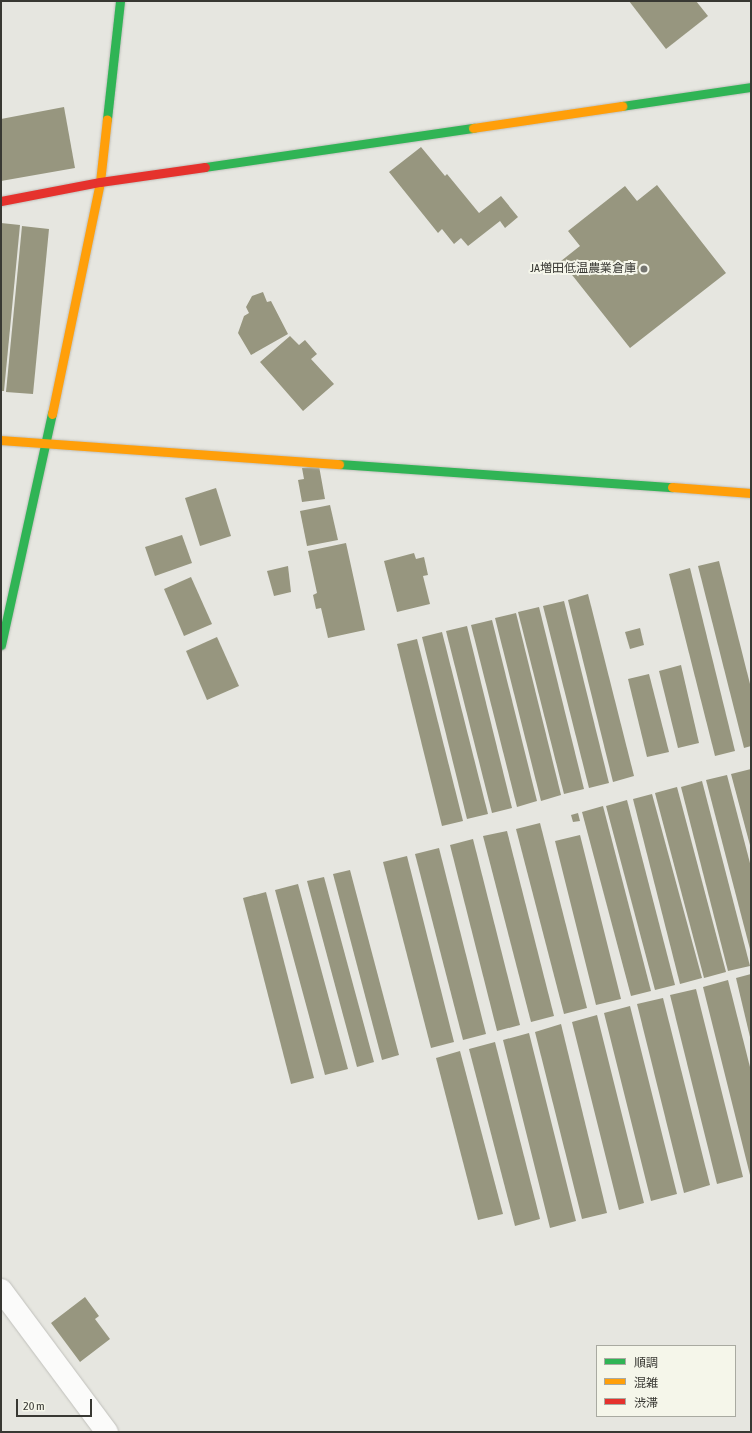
<!DOCTYPE html>
<html>
<head>
<meta charset="utf-8">
<style>
  body { margin:0 }
  #map { position:relative; width:752px; height:1433px; overflow:hidden; background:#e6e6e0; font-family:"Asap Condensed","Noto Sans JP",sans-serif }
  div>[style] { position:absolute }
  [style*='--x'] { left:calc(var(--x)*1px); top:calc(var(--y)*1px); width:calc(var(--w)*1px); rotate:calc(var(--a)*1deg) }
  .building>* { inset:0; background:#97967f }
  .roads { filter:drop-shadow(0 0 1px #c0c0bb) drop-shadow(0 0 1px #c0c0bb) }
  .street>* { height:22px; margin:-11px; padding:0 11px; transform-origin:11px; border-radius:11px; background:#fbfbfa }
  .fast>* { height:9px; margin:-4.5px; padding:0 4.5px; transform-origin:4.5px; border-radius:4.5px; background:#30b455 }
  .slow>* { height:9px; margin:-4.5px; padding:0 4.5px; transform-origin:4.5px; border-radius:4.5px; background:#ff9f0a }
  .jam>* { height:9px; margin:-4.5px; padding:0 4.5px; transform-origin:4.5px; border-radius:4.5px; background:#e5322d }
  .dots>* { width:11px; height:11px; translate:-50% -50%; box-sizing:border-box; border:2px solid #f5f6ea; border-radius:50% }
  span { translate:-50% -50%; white-space:nowrap; text-align:center; line-height:1.15; -webkit-text-stroke:4px #f5f6ea; paint-order:stroke }
  .poi-label { font-size:12px; color:#383833 }
  .right { translate:-100% -50%; text-align:right }
  .frame { position:absolute; inset:0; border:2px solid #383833; pointer-events:none }
  .legend { position:absolute; left:596px; top:1345px; width:140px; height:72px; box-sizing:border-box; background:#f5f6ea; border:1px solid #a9aaa1; margin:0; padding:5px 7px; list-style:none; font-size:12px; color:#383833 }
  .legend li { display:flex; align-items:center; gap:8px; height:20px }
  .legend b { width:20px; border:1px solid #a9aaa1 }
  .scale { position:absolute; left:16px; top:1399px; width:76px; height:18px; box-sizing:border-box; border:2px solid #383833; border-top:0; padding-left:5px; font-size:12px; line-height:14px; white-space:nowrap; color:#383833; -webkit-text-stroke:3px #f5f6ea; paint-order:stroke }
</style>
</head>
<body>
<div id="map">
  <div class="building">
    <div style="clip-path:polygon(629px 1px,696px 1px,708px 16px,666px 49px)"></div>
    <div style="clip-path:polygon(64px 107px,75px 168px,1px 181px,1px 119px)"></div>
    <div style="clip-path:polygon(421px 147px,445px 176px,447px 174px,479px 213px,501px 196px,518px 217px,505px 228px,500px 221px,468px 246px,461px 238px,454px 244px,442px 229px,438px 233px,389px 172px)"></div>
    <div style="clip-path:polygon(657px 185px,726px 273px,630px 348px,561px 261px,580px 246px,568px 231px,625px 186px,637px 201px)"></div>
    <div style="clip-path:polygon(1px 223px,20px 225px,4px 391px,1px 391px)"></div>
    <div style="clip-path:polygon(22px 226px,49px 229px,33px 394px,6px 392px)"></div>
    <div style="clip-path:polygon(263px 292px,267px 302px,271px 301px,288px 334px,251px 355px,238px 333px,244px 316px,249px 313px,246px 307px,252px 296px)"></div>
    <div style="clip-path:polygon(290px 336px,299px 345px,305px 340px,317px 354px,311px 359px,334px 384px,303px 411px,260px 362px)"></div>
    <div style="clip-path:polygon(319px 466px,325px 499px,302px 502px,298px 480px,304px 479px,302px 468px)"></div>
    <div style="clip-path:polygon(216px 488px,231px 536px,200px 546px,185px 498px)"></div>
    <div style="clip-path:polygon(330px 505px,338px 540px,307px 546px,300px 511px)"></div>
    <div style="clip-path:polygon(182px 535px,192px 563px,155px 576px,145px 547px)"></div>
    <div style="clip-path:polygon(346px 543px,365px 630px,328px 638px,321px 608px,316px 609px,313px 595px,317px 593px,308px 551px)"></div>
    <div style="clip-path:polygon(414px 553px,416px 559px,424px 557px,428px 575px,423px 576px,430px 604px,397px 612px,384px 561px)"></div>
    <div style="clip-path:polygon(719px 561px,751px 688px,751px 746px,744px 748px,698px 566px)"></div>
    <div style="clip-path:polygon(288px 566px,291px 592px,274px 596px,267px 571px)"></div>
    <div style="clip-path:polygon(690px 568px,735px 751px,715px 756px,669px 574px)"></div>
    <div style="clip-path:polygon(191px 577px,212px 624px,184px 636px,164px 589px)"></div>
    <div style="clip-path:polygon(588px 594px,634px 776px,613px 782px,568px 600px)"></div>
    <div style="clip-path:polygon(564px 601px,609px 783px,589px 788px,543px 606px)"></div>
    <div style="clip-path:polygon(539px 607px,584px 789px,564px 794px,518px 612px)"></div>
    <div style="clip-path:polygon(516px 613px,561px 795px,541px 801px,495px 618px)"></div>
    <div style="clip-path:polygon(492px 620px,537px 801px,517px 807px,471px 625px)"></div>
    <div style="clip-path:polygon(467px 626px,512px 808px,492px 813px,446px 631px)"></div>
    <div style="clip-path:polygon(640px 628px,644px 645px,630px 649px,625px 632px)"></div>
    <div style="clip-path:polygon(442px 632px,488px 814px,467px 819px,422px 637px)"></div>
    <div style="clip-path:polygon(217px 637px,239px 686px,207px 700px,186px 651px)"></div>
    <div style="clip-path:polygon(417px 639px,463px 821px,442px 826px,397px 644px)"></div>
    <div style="clip-path:polygon(681px 665px,699px 743px,678px 748px,659px 671px)"></div>
    <div style="clip-path:polygon(649px 674px,669px 752px,647px 757px,628px 679px)"></div>
    <div style="clip-path:polygon(751px 769px,751px 849px,731px 774px)"></div>
    <div style="clip-path:polygon(727px 775px,751px 867px,751px 953px,706px 780px)"></div>
    <div style="clip-path:polygon(702px 781px,750px 966px,728px 971px,681px 787px)"></div>
    <div style="clip-path:polygon(677px 787px,726px 972px,704px 978px,655px 793px)"></div>
    <div style="clip-path:polygon(652px 794px,702px 978px,680px 984px,633px 799px)"></div>
    <div style="clip-path:polygon(627px 800px,675px 985px,655px 990px,606px 806px)"></div>
    <div style="clip-path:polygon(603px 806px,651px 991px,631px 996px,582px 812px)"></div>
    <div style="clip-path:polygon(578px 813px,580px 821px,573px 822px,571px 815px)"></div>
    <div style="clip-path:polygon(540px 823px,587px 1008px,564px 1014px,516px 829px)"></div>
    <div style="clip-path:polygon(507px 831px,554px 1016px,531px 1022px,483px 836px)"></div>
    <div style="clip-path:polygon(580px 835px,621px 999px,596px 1005px,555px 841px)"></div>
    <div style="clip-path:polygon(473px 839px,520px 1025px,497px 1031px,450px 845px)"></div>
    <div style="clip-path:polygon(439px 848px,486px 1034px,463px 1040px,415px 854px)"></div>
    <div style="clip-path:polygon(407px 856px,454px 1042px,431px 1048px,383px 862px)"></div>
    <div style="clip-path:polygon(350px 870px,399px 1055px,382px 1060px,333px 874px)"></div>
    <div style="clip-path:polygon(324px 877px,374px 1062px,357px 1067px,307px 881px)"></div>
    <div style="clip-path:polygon(298px 884px,348px 1069px,325px 1075px,275px 890px)"></div>
    <div style="clip-path:polygon(266px 892px,314px 1078px,291px 1084px,243px 898px)"></div>
    <div style="clip-path:polygon(751px 974px,751px 1037px,750px 1037px,736px 978px)"></div>
    <div style="clip-path:polygon(728px 980px,751px 1071px,750px 1175px,703px 987px)"></div>
    <div style="clip-path:polygon(696px 989px,743px 1177px,717px 1184px,670px 995px)"></div>
    <div style="clip-path:polygon(663px 998px,710px 1185px,684px 1193px,637px 1004px)"></div>
    <div style="clip-path:polygon(630px 1006px,677px 1194px,651px 1201px,604px 1013px)"></div>
    <div style="clip-path:polygon(597px 1015px,644px 1203px,619px 1210px,572px 1022px)"></div>
    <div style="clip-path:polygon(561px 1024px,607px 1213px,582px 1219px,535px 1032px)"></div>
    <div style="clip-path:polygon(529px 1033px,576px 1221px,550px 1228px,503px 1040px)"></div>
    <div style="clip-path:polygon(495px 1042px,540px 1219px,515px 1226px,469px 1049px)"></div>
    <div style="clip-path:polygon(460px 1051px,503px 1214px,478px 1220px,436px 1058px)"></div>
    <div style="clip-path:polygon(85px 1297px,99px 1316px,95px 1319px,110px 1339px,80px 1362px,51px 1323px)"></div>
  </div>
  <div class="roads">
    <div class="street">
      <div style="--x:1;--y:1290;--w:177;--a:53.3"></div>
    </div>
    <div class="fast">
      <div style="--x:622;--y:106;--w:130;--a:-8.4"></div>
      <div style="--x:107;--y:119;--w:119;--a:-83.7"></div>
      <div style="--x:205;--y:167;--w:271;--a:-8.3"></div>
      <div style="--x:339;--y:464;--w:334;--a:4"></div>
      <div style="--x:1;--y:645;--w:237;--a:-77.6"></div>
    </div>
    <div class="slow">
      <div style="--x:473;--y:128;--w:151;--a:-8.4"></div>
      <div style="--x:52;--y:414;--w:237;--a:-78.3"></div>
      <div style="--x:100;--y:182;--w:63;--a:-83.7"></div>
      <div style="--x:1;--y:440;--w:339;--a:4.1"></div>
      <div style="--x:672;--y:487;--w:79;--a:4.3"></div>
    </div>
    <div class="jam">
      <div style="--x:1;--y:201;--w:101;--a:-10.9"></div>
      <div style="--x:100;--y:182;--w:106;--a:-8.1"></div>
    </div>
  </div>
  <div class="dots">
    <div style="left:644px;top:269px;background:#757570"></div>
  </div>
  <div class="poi-label">
    <span class="right" style="left:636px;top:269px">JA増田低温農業倉庫</span>
  </div>
  <div class="frame"></div>
  <ul class="legend">
  <li><b style="height:5px;background:#30b455"></b>順調</li>
  <li><b style="height:5px;background:#ff9f0a"></b>混雑</li>
  <li><b style="height:5px;background:#e5322d"></b>渋滞</li>
  </ul>
  <div class="scale">20 m</div>
</div>
</body>
</html>
